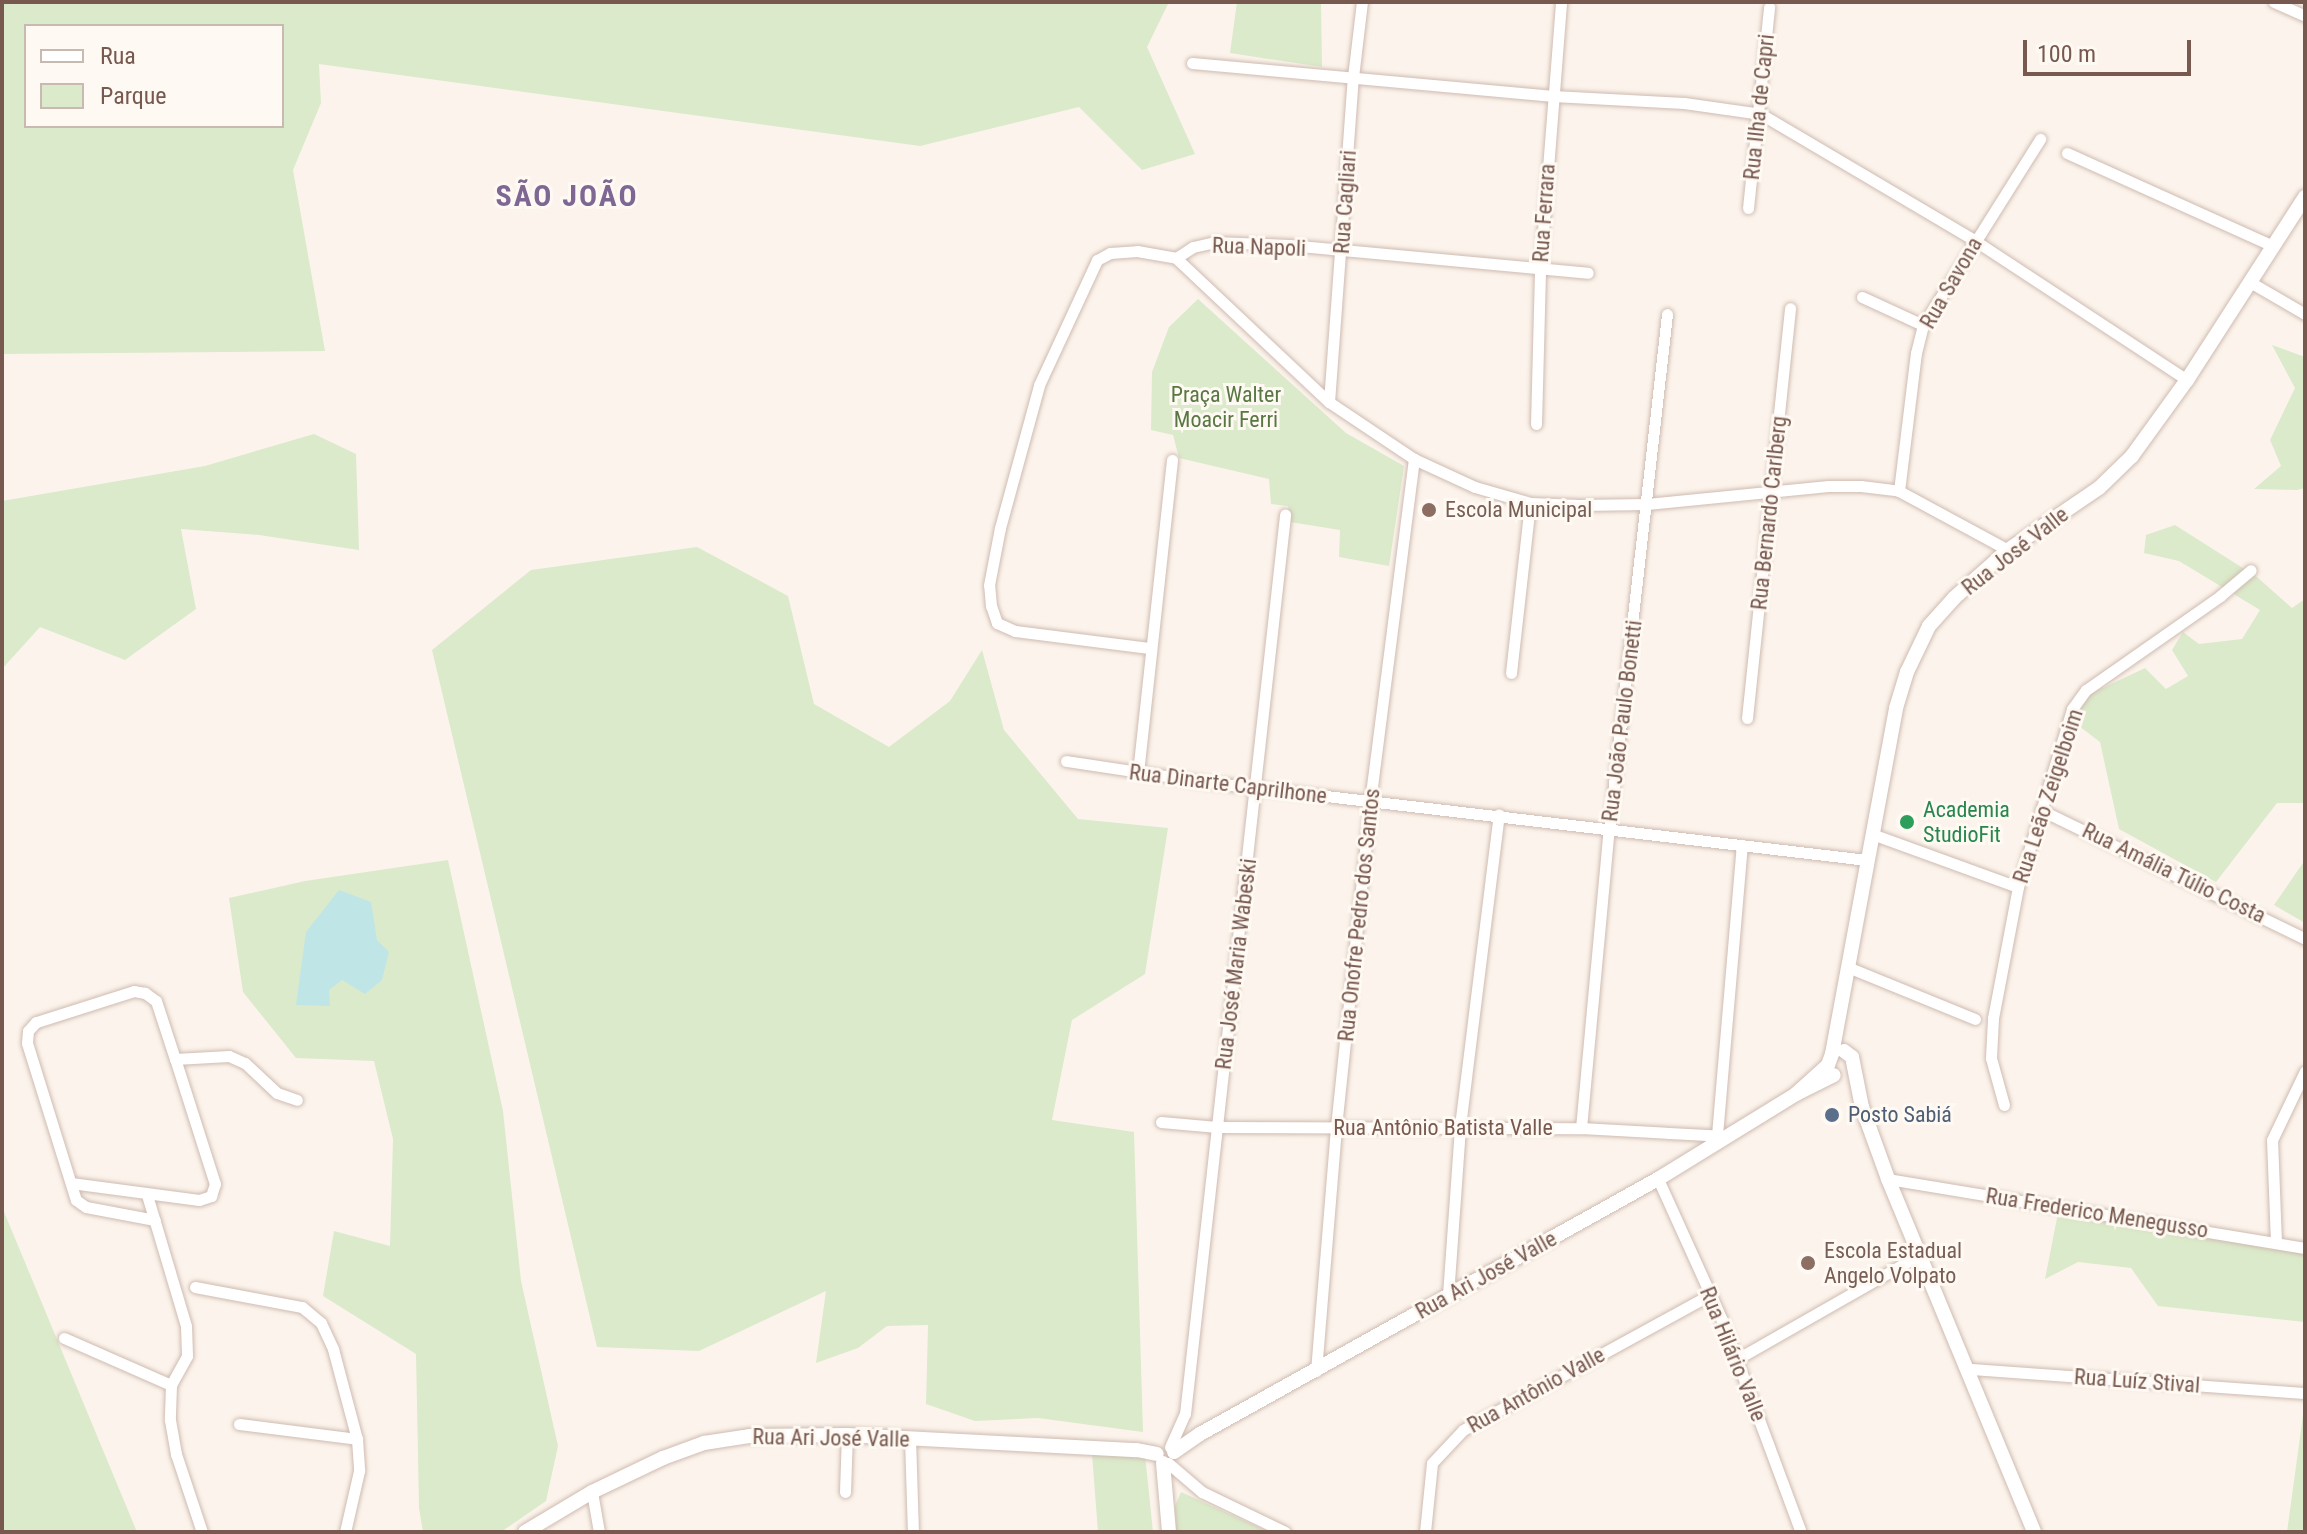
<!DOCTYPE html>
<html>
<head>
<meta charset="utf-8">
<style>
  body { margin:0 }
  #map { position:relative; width:2307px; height:1534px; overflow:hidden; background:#fcf4ec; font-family:"Roboto Condensed",sans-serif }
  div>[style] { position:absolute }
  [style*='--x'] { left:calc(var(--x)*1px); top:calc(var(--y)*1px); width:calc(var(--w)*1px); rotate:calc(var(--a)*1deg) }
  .green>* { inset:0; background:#dbeaca }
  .water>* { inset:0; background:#c0e5e6 }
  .roads { filter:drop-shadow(0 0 2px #cfbbb1) drop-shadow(0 0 2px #cfbbb1) }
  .minor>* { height:11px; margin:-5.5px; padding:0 5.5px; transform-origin:5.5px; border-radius:5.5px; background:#fff }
  .tertiary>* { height:14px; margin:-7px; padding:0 7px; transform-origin:7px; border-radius:7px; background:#fff }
  .dots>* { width:22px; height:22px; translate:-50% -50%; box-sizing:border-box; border:4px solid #fef9f3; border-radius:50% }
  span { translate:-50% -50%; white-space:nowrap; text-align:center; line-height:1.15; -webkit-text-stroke:6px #fef9f3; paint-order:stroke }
  .street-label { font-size:22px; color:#78594f }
  .park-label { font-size:22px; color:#587743 }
  .education-label { font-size:22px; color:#785e54 }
  .left { translate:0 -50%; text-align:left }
  .leisure-label { font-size:22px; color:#27864d }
  .service-label { font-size:22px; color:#4e5e75 }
  .district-label { font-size:30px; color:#7f6793; font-weight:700; letter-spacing:2px }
  .frame { position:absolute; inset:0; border:4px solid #78594f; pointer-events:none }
  .legend { position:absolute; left:24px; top:24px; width:260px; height:104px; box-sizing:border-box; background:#fef9f3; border:2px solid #c8b9b1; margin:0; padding:10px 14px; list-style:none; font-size:24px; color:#78594f }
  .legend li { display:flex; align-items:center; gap:16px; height:40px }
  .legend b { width:40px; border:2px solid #c8b9b1 }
  .scale { position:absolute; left:2023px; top:40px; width:168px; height:36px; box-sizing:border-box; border:4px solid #78594f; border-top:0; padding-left:10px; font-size:24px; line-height:28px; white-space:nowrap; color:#78594f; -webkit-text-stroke:6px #fef9f3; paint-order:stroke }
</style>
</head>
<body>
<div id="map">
  <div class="green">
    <div style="clip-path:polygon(evenodd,2px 2px,1169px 2px,1147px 47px,1195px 154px,1142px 170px,1079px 107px,920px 146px,319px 64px,321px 103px,293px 170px,325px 351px,2px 354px,2px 2px,282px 26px,282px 126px,26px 126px,26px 26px,282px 26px)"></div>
    <div style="clip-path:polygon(1237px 2px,1321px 2px,1322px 67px,1230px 53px)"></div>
    <div style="clip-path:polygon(1198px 299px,1346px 433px,1404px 466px,1389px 566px,1339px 557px,1340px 530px,1290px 522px,1288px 506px,1271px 504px,1269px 479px,1179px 458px,1173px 435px,1151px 430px,1152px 372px,1169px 327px)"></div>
    <div style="clip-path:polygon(2272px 345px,2305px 357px,2305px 488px,2297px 490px,2254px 489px,2281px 466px,2270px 440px,2295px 388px)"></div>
    <div style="clip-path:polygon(314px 434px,356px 454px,359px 550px,259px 535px,181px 529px,196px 609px,125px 660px,40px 627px,2px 669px,2px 501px,205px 466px)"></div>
    <div style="clip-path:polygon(2175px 525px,2257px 577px,2292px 608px,2305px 599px,2305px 803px,2277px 803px,2216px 882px,2119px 829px,2100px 742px,2075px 723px,2084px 697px,2145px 668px,2166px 689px,2188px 676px,2172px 650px,2183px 632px,2199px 644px,2242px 639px,2260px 610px,2179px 561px,2144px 553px,2146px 535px)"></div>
    <div style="clip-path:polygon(697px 547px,788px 596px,814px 704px,889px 747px,950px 701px,982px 650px,1004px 730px,1078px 819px,1168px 828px,1145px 974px,1072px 1020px,1052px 1120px,1134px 1132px,1143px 1432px,1038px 1418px,975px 1421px,926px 1404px,928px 1325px,887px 1326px,858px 1348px,816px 1363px,826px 1291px,699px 1351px,597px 1347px,432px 650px,531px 570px)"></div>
    <div style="clip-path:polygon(448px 860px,503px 1111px,521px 1281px,558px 1446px,546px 1501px,501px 1532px,423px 1532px,419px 1508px,416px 1354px,323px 1296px,334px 1231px,390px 1246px,393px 1139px,374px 1061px,296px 1058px,243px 992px,229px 898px,305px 881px)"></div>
    <div style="clip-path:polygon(2305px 860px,2305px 923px,2274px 905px)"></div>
    <div style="clip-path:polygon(2px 1207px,137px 1532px,2px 1532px)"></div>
    <div style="clip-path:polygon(2058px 1213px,2305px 1252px,2305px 1322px,2158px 1306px,2131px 1268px,2078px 1262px,2045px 1279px)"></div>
    <div style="clip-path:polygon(2304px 1408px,2305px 1532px,2287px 1532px)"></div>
    <div style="clip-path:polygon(1092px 1454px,1145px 1455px,1153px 1532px,1098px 1532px)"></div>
    <div style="clip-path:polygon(1181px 1492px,1269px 1532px,1176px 1532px,1175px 1506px)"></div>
  </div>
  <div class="water">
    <div style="clip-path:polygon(339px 890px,371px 902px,377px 940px,389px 952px,382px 980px,365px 994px,342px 980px,329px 990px,330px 1006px,296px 1005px,306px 932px)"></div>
  </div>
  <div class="roads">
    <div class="minor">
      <div style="--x:2274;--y:2;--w:34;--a:24"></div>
      <div style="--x:1192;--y:63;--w:363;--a:5.2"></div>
      <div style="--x:1553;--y:96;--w:131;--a:3.1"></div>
      <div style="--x:1684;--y:103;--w:78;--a:8.1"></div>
      <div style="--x:1761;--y:114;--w:247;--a:30.6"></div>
      <div style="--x:1974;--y:240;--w:255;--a:33.3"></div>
      <div style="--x:2067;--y:153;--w:226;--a:24.3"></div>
      <div style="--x:1748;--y:208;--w:202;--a:-84"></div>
      <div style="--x:1176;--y:258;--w:210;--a:43.3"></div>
      <div style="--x:1329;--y:402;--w:102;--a:33.8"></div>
      <div style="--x:1414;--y:459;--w:67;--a:24.7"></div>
      <div style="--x:1475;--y:487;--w:57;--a:16.2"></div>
      <div style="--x:1530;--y:503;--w:49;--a:2.3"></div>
      <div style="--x:1579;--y:505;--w:68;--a:-0.8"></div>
      <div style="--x:1647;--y:504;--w:182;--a:-5.7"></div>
      <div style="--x:1828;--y:486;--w:33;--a:0"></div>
      <div style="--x:1861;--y:486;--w:38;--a:7"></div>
      <div style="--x:1899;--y:491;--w:124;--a:28.4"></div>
      <div style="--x:2250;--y:282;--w:64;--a:30.2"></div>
      <div style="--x:1862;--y:297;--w:67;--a:24.7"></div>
      <div style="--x:1329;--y:402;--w:326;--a:-85.8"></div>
      <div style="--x:1353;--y:77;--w:76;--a:-83.2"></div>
      <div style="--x:1536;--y:424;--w:154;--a:-88.5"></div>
      <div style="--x:1540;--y:270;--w:269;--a:-85.5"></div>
      <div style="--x:1899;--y:491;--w:139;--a:-83"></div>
      <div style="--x:1916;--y:353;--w:29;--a:-76"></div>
      <div style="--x:1923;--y:325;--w:220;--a:-57.8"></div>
      <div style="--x:1149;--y:648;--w:135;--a:-172.8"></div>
      <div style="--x:1015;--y:631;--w:20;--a:-156"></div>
      <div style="--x:997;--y:623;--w:18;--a:-109"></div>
      <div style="--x:991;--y:606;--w:21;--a:-95"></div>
      <div style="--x:989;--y:585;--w:58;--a:-79.1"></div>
      <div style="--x:1000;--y:528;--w:148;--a:-74.7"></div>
      <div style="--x:1039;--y:385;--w:138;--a:-65.1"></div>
      <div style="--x:1097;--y:260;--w:15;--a:-28"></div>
      <div style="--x:1110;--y:253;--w:27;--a:-4"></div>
      <div style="--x:1137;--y:251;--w:40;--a:10"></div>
      <div style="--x:1176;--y:258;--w:20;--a:-33"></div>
      <div style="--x:1193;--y:247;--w:22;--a:-13"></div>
      <div style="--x:1214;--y:242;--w:75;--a:2.3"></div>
      <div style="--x:1289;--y:245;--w:300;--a:5.3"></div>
      <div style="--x:1511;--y:673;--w:171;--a:-83.6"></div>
      <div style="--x:1747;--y:718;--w:412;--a:-84"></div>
      <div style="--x:1066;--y:761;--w:126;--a:8.6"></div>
      <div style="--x:1191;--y:780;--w:681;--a:6.75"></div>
      <div style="--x:1138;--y:773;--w:315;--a:-83.8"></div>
      <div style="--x:2041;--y:810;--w:294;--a:26"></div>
      <div style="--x:1872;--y:834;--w:155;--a:20"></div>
      <div style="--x:1850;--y:968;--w:135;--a:22.2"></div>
      <div style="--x:175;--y:1059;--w:54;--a:-3.2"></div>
      <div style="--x:229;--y:1056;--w:17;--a:24"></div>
      <div style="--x:245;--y:1063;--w:44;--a:43.2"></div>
      <div style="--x:277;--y:1093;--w:21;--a:19"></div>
      <div style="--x:2004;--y:1105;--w:49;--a:-105.5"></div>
      <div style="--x:1991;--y:1058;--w:40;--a:-87.1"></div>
      <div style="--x:1993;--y:1018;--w:133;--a:-79.2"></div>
      <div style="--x:2018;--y:887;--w:186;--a:-73.1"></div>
      <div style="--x:2072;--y:709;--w:24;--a:-54"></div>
      <div style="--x:2086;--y:690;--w:164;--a:-35"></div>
      <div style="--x:2220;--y:596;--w:40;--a:-40"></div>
      <div style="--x:1161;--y:1122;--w:56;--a:5.1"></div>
      <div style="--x:1217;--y:1127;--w:364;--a:0.2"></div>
      <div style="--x:1581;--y:1128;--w:145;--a:3.2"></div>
      <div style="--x:1581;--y:1128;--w:300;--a:-84.7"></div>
      <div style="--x:1609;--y:829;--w:518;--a:-83.57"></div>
      <div style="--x:1717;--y:1135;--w:291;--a:-85.1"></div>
      <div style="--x:1658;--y:1179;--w:155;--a:65.6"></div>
      <div style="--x:1722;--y:1320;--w:226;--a:69.6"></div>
      <div style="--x:1888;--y:1179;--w:423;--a:9.4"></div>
      <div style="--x:71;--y:1183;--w:129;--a:7.6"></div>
      <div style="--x:199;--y:1200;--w:13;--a:-18"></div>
      <div style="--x:211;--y:1196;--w:13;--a:-72"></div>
      <div style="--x:215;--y:1184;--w:131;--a:-107.7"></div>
      <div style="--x:175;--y:1059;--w:61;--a:-108.1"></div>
      <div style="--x:156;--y:1001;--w:14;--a:-144"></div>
      <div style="--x:145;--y:993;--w:11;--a:-170"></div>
      <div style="--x:134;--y:991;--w:103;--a:162.4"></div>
      <div style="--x:36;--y:1022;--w:12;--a:132"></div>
      <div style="--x:28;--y:1031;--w:12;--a:95"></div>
      <div style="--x:27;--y:1043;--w:164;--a:72.7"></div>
      <div style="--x:76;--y:1200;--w:12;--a:35"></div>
      <div style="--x:86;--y:1207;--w:70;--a:10.7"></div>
      <div style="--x:147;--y:1195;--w:137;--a:73.4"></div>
      <div style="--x:186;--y:1326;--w:30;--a:88"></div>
      <div style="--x:187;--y:1356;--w:33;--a:119"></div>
      <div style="--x:171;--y:1385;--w:35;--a:92"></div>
      <div style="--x:170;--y:1420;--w:35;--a:80"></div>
      <div style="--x:176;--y:1454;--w:82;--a:71.6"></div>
      <div style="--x:2276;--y:1243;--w:103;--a:-92.2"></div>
      <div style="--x:2272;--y:1140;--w:76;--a:-64.4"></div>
      <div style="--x:195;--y:1287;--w:109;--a:10.6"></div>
      <div style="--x:302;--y:1307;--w:25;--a:40"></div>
      <div style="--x:321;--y:1323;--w:29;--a:65"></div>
      <div style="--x:333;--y:1349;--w:93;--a:75.1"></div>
      <div style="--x:357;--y:1439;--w:32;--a:86"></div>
      <div style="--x:359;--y:1471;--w:63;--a:102.9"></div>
      <div style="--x:1448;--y:1295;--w:169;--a:-85.9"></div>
      <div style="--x:1460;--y:1126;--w:314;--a:-82.9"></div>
      <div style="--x:64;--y:1338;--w:117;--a:23.7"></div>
      <div style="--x:1737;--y:1359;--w:210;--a:-29.7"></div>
      <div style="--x:1970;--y:1369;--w:336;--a:4.1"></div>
      <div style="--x:1316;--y:1371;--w:245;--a:-85.3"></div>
      <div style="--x:1336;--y:1127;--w:327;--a:-84"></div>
      <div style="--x:1370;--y:802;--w:346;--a:-82.7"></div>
      <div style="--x:239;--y:1424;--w:119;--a:7.2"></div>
      <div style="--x:910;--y:1438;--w:94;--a:88.2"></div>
      <div style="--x:1170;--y:1447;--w:36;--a:-66"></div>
      <div style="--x:1185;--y:1414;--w:905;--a:-83.65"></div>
      <div style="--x:1168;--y:1463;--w:45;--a:40.5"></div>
      <div style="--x:1202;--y:1492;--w:92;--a:25.7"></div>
      <div style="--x:592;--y:1492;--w:41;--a:80.1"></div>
      <div style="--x:845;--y:1492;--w:57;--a:-88"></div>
      <div style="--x:1425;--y:1532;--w:69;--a:-84.2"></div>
      <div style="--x:1432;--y:1463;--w:45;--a:-46.8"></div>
      <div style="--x:1463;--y:1430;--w:281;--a:-28.7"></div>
    </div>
    <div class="tertiary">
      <div style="--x:1844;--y:1051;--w:10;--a:37"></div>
      <div style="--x:1852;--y:1057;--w:51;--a:78.7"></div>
      <div style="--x:1862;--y:1107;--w:77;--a:70.1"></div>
      <div style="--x:1888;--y:1179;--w:382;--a:67.5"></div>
      <div style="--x:1796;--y:1094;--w:43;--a:-42.2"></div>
      <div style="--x:1828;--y:1065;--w:12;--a:-70"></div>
      <div style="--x:1832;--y:1054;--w:352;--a:-79.5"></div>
      <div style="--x:1896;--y:708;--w:38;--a:-73"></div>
      <div style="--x:1907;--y:672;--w:51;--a:-64.4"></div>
      <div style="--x:1929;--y:626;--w:38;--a:-48"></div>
      <div style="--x:1954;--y:598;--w:72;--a:-41.6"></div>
      <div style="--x:2008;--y:550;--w:110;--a:-34.3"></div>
      <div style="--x:2099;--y:488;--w:46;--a:-44.1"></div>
      <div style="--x:2132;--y:456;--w:94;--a:-54.1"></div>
      <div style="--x:2187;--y:380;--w:218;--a:-57.2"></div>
      <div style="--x:1174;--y:1452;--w:32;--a:-35"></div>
      <div style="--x:1200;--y:1434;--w:524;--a:-29.11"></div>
      <div style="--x:1658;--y:1179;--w:162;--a:-31.6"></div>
      <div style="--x:1796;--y:1094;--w:42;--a:-26.6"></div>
      <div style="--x:1163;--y:1463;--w:69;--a:85"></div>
      <div style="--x:525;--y:1532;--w:78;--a:-30.8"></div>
      <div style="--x:592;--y:1492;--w:79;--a:-25.6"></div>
      <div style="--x:663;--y:1458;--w:44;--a:-20.1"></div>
      <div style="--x:704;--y:1443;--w:47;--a:-8.7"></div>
      <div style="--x:750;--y:1436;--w:97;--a:-0.6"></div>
      <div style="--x:847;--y:1435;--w:290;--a:3"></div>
      <div style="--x:1137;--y:1450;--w:20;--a:11"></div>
    </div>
  </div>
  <div class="dots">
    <div style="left:1429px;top:510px;background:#8d6e63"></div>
    <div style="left:1907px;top:822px;background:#2e9e5b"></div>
    <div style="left:1832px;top:1115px;background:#5c6f8a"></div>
    <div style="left:1808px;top:1263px;background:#8d6e63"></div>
  </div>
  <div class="street-label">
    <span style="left:1759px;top:107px;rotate:-84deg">Rua Ilha de Capri</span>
    <span style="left:1345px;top:202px;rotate:-86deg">Rua Cagliari</span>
    <span style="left:1544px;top:213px;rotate:-86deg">Rua Ferrara</span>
    <span style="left:1259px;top:247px;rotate:2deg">Rua Napoli</span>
    <span style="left:1951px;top:283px;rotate:-60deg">Rua Savona</span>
    <span style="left:1769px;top:513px;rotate:-84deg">Rua Bernardo Carlberg</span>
    <span style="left:2015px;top:551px;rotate:-38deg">Rua José Valle</span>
    <span style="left:1622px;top:721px;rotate:-83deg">Rua João Paulo Bonetti</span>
    <span style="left:1228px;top:784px;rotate:7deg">Rua Dinarte Caprilhone</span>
    <span style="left:2048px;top:796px;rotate:-72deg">Rua Leão Zeigelboim</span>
    <span style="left:2174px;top:873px;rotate:26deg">Rua Amália Túlio Costa</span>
    <span style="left:1359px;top:915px;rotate:-84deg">Rua Onofre Pedro dos Santos</span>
    <span style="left:1236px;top:964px;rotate:-83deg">Rua José Maria Wabeski</span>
    <span style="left:1443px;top:1128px">Rua Antônio Batista Valle</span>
    <span style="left:2097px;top:1213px;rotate:9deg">Rua Frederico Menegusso</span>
    <span style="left:1486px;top:1275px;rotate:-29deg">Rua Ari José Valle</span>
    <span style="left:1733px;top:1354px;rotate:68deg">Rua Hilário Valle</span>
    <span style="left:2137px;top:1381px;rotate:4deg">Rua Luíz Stival</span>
    <span style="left:1536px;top:1390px;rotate:-29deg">Rua Antônio Valle</span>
    <span style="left:831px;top:1438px;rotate:1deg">Rua Ari José Valle</span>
  </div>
  <div class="park-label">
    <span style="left:1226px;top:407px">Praça Walter<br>Moacir Ferri</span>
  </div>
  <div class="education-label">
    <span class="left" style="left:1445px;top:510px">Escola Municipal</span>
    <span class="left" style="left:1824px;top:1263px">Escola Estadual<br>Angelo Volpato</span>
  </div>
  <div class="leisure-label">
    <span class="left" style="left:1923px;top:822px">Academia<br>StudioFit</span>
  </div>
  <div class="service-label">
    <span class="left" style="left:1848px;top:1115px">Posto Sabiá</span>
  </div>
  <div class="district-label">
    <span style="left:567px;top:196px">SÃO JOÃO</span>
  </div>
  <div class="frame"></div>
  <ul class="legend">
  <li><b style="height:10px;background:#fff"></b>Rua</li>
  <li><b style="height:22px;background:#dbeaca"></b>Parque</li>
  </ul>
  <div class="scale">100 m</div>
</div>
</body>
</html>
